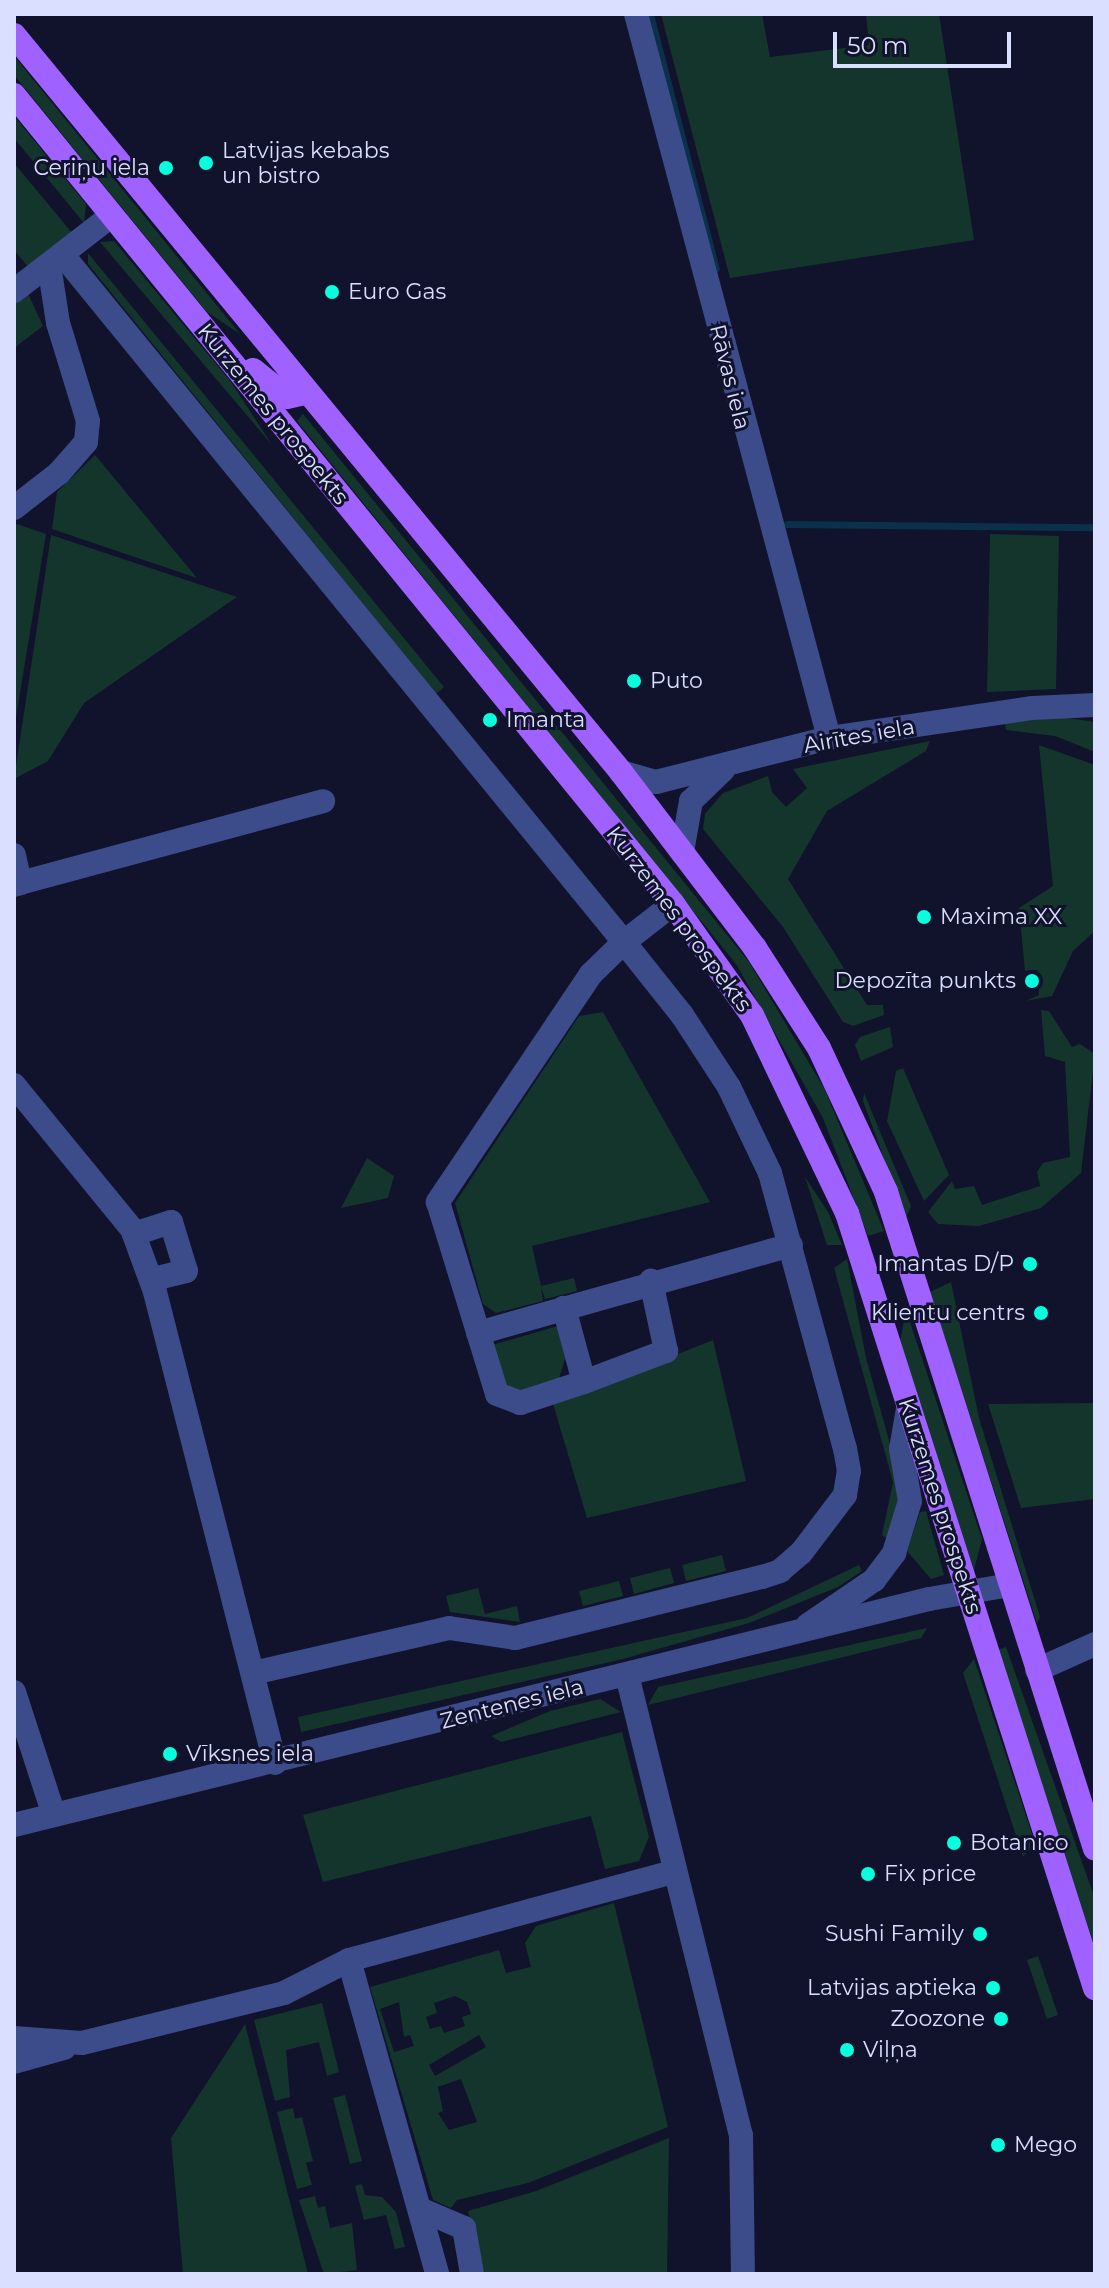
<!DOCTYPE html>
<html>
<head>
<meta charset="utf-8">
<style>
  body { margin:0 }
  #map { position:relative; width:1109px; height:2288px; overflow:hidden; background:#11122b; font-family:Montserrat,sans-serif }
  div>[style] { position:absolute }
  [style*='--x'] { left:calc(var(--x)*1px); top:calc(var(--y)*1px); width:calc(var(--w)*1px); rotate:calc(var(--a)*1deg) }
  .green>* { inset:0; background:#14352c }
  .stream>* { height:7px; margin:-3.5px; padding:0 3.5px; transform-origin:3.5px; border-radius:3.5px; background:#0b304a }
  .minor>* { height:24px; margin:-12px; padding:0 12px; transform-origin:12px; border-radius:12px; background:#3c4b89 }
  .major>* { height:24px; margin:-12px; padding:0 12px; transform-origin:12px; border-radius:12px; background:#9f61ff }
  .dots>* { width:22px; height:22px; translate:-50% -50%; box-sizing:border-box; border:4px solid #11122b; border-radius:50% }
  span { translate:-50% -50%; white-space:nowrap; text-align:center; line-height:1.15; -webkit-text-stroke:6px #11122b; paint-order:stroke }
  .poi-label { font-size:22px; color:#dadfff }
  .left { translate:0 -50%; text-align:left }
  .right { translate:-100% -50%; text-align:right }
  .street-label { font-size:22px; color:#dadfff }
  .frame { position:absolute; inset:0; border:16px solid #dadfff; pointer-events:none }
  .scale { position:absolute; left:833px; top:32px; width:178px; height:36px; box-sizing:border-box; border:4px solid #dadfff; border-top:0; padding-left:10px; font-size:24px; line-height:28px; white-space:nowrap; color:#dadfff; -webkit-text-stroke:6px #11122b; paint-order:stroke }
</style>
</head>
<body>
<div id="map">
  <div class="green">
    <div style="clip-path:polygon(661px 14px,762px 14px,770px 57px,869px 45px,866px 14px,939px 14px,974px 240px,730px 278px)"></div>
    <div style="clip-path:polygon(14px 56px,240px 334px,207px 312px,14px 75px)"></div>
    <div style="clip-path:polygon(14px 116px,86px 204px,84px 223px,14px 138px)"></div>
    <div style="clip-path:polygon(14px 163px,73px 234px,29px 268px,14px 250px)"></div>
    <div style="clip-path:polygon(114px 241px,231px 382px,272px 445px,100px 242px)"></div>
    <div style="clip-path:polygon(88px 253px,444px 687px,436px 694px,88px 264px)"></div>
    <div style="clip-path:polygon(26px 289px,43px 326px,14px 348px,14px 297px)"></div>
    <div style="clip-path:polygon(303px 414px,749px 962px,824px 1088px,884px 1231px,868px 1236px,823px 1118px,736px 964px,297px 421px)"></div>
    <div style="clip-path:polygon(95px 455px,197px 578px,52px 529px,57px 492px)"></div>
    <div style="clip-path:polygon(17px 524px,46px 534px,14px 730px,14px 527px)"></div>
    <div style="clip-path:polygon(990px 534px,1059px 536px,1056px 689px,987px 692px)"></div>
    <div style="clip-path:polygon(51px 535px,237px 597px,84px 703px,48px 761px,14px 779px)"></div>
    <div style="clip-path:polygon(1060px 717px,1095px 722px,1095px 752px,1055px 736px,1006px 730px,1005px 723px)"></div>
    <div style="clip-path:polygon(930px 741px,926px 751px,827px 811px,788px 879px,867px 1005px,883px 1005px,884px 1015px,853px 1026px,843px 1022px,783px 927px,703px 829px,705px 814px,723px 793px,768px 776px,772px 792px,786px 807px,807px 788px,793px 769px)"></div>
    <div style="clip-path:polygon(1039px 745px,1095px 765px,1095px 931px,1073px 951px,1052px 996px,1026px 1001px,1039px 995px,1037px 970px,1025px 971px,1019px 908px,1053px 886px)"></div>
    <div style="clip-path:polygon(1041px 1010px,1049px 1011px,1072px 1047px,1080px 1044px,1095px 1054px,1081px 1173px,1041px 1208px,979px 1226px,938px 1224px,928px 1212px,952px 1181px,955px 1189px,974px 1186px,982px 1205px,1040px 1186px,1037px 1172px,1043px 1163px,1070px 1157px,1065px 1062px,1045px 1056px)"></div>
    <div style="clip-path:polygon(603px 1012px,710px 1202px,532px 1246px,541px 1286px,574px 1278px,577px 1291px,545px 1299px,541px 1287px,543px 1301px,496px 1313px,483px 1304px,455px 1203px,579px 1016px)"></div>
    <div style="clip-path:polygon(890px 1027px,893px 1047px,861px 1061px,855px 1045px,860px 1037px)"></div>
    <div style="clip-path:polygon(903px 1068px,949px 1175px,924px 1201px,887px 1121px,896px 1071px)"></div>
    <div style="clip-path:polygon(864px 1093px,911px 1206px,906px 1218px,863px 1101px)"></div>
    <div style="clip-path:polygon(367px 1158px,394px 1176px,388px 1198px,341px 1208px)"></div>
    <div style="clip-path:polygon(805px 1177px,828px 1212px,842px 1245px,827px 1245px)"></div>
    <div style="clip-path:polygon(847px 1259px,866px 1358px,902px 1487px,889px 1540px,882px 1535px,893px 1482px,834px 1268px)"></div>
    <div style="clip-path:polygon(951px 1282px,979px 1418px,1040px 1617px,1037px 1623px,930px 1292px)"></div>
    <div style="clip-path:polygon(906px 1310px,982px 1539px,974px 1570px,900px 1342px)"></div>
    <div style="clip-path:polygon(558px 1326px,565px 1359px,557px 1385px,525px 1394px,502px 1383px,492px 1345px)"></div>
    <div style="clip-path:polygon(713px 1340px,746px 1481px,587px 1518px,553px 1404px)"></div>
    <div style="clip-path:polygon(1095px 1403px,1095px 1499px,1021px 1508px,988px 1404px)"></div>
    <div style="clip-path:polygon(926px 1511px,944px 1575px,931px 1579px,907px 1551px,920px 1512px)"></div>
    <div style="clip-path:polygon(722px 1555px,726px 1571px,686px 1581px,682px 1565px)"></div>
    <div style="clip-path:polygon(859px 1565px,862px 1571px,838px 1587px,749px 1623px,623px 1659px,301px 1732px,298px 1717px,747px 1618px)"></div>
    <div style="clip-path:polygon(670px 1568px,674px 1583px,634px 1594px,630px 1578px)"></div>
    <div style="clip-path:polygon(619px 1581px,623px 1596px,583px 1606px,579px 1591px)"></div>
    <div style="clip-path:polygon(478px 1588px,485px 1614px,517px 1606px,520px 1622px,450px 1612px,446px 1596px)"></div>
    <div style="clip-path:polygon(927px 1628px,921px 1638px,648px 1705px,658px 1687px)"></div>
    <div style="clip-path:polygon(1006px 1647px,1095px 1899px,1095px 1947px,997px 1650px)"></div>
    <div style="clip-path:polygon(974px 1659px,1035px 1843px,1023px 1857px,963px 1673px)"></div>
    <div style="clip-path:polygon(600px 1699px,621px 1712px,501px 1742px,491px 1736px,550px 1711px)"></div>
    <div style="clip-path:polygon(622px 1732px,649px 1837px,639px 1861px,605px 1869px,591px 1816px,323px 1882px,303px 1815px)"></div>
    <div style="clip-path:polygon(evenodd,614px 1903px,668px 2127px,528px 2183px,457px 2200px,451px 2208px,433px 2200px,370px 1987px,499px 1950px,506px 1973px,531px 1967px,525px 1943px,536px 1926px,614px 1903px,455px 1996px,467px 2002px,471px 2014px,462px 2017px,465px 2026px,444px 2033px,441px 2026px,430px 2029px,426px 2017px,437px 2013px,434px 2003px,455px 1996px,614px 1903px,399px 2002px,404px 2037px,410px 2035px,414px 2046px,394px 2052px,380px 2009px,399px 2002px,614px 1903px,479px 2035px,486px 2047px,435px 2076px,429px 2065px,479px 2035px,614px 1903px,461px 2079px,477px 2122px,449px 2130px,438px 2113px,443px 2111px,438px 2087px,461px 2079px)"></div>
    <div style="clip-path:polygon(1038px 1956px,1058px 2015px,1047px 2019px,1027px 1960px)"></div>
    <div style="clip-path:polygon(322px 2003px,339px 2072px,327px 2076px,319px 2042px,286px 2050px,290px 2097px,275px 2101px,254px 2020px)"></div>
    <div style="clip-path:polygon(245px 2024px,308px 2274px,183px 2274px,171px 2138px)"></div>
    <div style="clip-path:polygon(345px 2095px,362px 2161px,350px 2164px,333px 2098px)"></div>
    <div style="clip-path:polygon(293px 2108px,295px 2119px,302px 2117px,313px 2161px,306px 2163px,312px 2185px,297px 2189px,277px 2112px)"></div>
    <div style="clip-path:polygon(669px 2138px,667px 2274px,484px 2274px,468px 2211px,536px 2191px)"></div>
    <div style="clip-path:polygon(362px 2184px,365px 2195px,382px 2197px,396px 2212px,405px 2247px,395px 2249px,386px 2215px,364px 2220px,355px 2186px)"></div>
    <div style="clip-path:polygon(315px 2196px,318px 2208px,325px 2206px,330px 2228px,352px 2223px,357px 2270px,324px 2274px,299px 2200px)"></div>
  </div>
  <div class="stream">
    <div style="--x:650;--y:14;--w:263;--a:75.5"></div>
    <div style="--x:787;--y:524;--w:308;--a:0.6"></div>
  </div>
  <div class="minor">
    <div style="--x:636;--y:14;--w:749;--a:75.07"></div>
    <div style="--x:62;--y:254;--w:888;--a:50.76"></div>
    <div style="--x:624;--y:942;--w:46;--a:135.9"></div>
    <div style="--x:591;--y:974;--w:275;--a:123.9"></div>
    <div style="--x:438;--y:1202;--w:201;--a:72.9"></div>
    <div style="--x:497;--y:1394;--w:25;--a:21"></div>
    <div style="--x:520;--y:1403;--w:67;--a:-18.2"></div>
    <div style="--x:584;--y:1382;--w:77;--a:-105.1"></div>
    <div style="--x:14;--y:291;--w:123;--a:-37.7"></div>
    <div style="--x:14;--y:508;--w:57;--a:-37.9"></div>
    <div style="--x:59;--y:473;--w:41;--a:-48.9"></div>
    <div style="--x:86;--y:442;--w:21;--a:-85"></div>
    <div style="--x:88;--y:421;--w:102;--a:-107"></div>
    <div style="--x:58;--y:323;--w:59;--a:-98.8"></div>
    <div style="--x:621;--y:772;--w:36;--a:16"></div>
    <div style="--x:656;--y:782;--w:179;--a:-14.3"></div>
    <div style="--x:829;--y:738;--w:206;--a:-8.4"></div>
    <div style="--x:1033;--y:708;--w:62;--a:-2.8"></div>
    <div style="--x:682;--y:852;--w:52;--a:-80"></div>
    <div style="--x:691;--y:801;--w:45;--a:-44.1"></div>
    <div style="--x:14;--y:855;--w:29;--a:78"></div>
    <div style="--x:20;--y:883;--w:6;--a:162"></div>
    <div style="--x:20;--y:883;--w:314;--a:-15.1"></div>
    <div style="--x:14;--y:1085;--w:186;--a:50.7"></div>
    <div style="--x:132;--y:1229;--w:67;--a:69.9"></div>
    <div style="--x:155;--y:1292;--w:486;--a:75.7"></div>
    <div style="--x:134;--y:1234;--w:39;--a:-18"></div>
    <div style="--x:171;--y:1222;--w:51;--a:73"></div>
    <div style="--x:186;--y:1271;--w:36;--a:166"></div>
    <div style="--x:478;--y:1333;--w:325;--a:-15.7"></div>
    <div style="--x:584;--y:1382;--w:88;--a:-20.7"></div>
    <div style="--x:666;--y:1351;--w:72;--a:-102.1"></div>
    <div style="--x:808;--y:1625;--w:80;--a:-34.3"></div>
    <div style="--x:874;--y:1580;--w:34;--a:-53"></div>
    <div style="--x:894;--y:1553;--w:54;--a:-72.9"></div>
    <div style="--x:910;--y:1501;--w:53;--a:-99.8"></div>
    <div style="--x:901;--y:1449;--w:41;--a:-80.1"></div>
    <div style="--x:1037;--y:1670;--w:64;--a:-24.1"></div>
    <div style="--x:253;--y:1673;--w:201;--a:-12.9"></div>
    <div style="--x:449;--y:1628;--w:67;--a:8.6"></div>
    <div style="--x:515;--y:1638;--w:254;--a:-13.9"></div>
    <div style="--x:762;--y:1577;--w:19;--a:-18"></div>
    <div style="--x:780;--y:1571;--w:28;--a:-41"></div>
    <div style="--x:801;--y:1553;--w:73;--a:-52.8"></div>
    <div style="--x:845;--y:1495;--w:24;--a:-81"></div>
    <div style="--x:849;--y:1471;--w:22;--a:-100"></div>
    <div style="--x:845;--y:1449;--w:286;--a:-105.2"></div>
    <div style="--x:770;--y:1173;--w:95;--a:-115.5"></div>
    <div style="--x:729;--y:1087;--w:86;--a:-123.1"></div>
    <div style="--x:682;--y:1015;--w:93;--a:-128.5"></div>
    <div style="--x:624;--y:942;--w:62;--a:-37.8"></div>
    <div style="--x:627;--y:1675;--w:474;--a:76.1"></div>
    <div style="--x:741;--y:2135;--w:139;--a:89.2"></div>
    <div style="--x:14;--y:1692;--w:129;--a:72"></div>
    <div style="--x:14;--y:1825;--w:942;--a:-13.87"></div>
    <div style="--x:929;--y:1599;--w:82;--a:-9.8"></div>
    <div style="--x:349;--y:1960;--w:337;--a:-15.2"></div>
    <div style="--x:14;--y:2038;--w:68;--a:4.2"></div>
    <div style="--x:82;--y:2043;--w:208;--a:-13.9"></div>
    <div style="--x:284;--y:1993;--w:73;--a:-26.9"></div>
    <div style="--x:349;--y:1960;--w:326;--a:74.3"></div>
    <div style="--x:14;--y:2062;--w:52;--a:-15.6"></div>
    <div style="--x:422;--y:2210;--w:46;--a:23.2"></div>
    <div style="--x:464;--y:2228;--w:47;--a:80.1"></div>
  </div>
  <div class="major">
    <div style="--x:14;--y:35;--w:955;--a:50.52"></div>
    <div style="--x:621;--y:772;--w:221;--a:52.7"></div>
    <div style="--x:755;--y:948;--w:119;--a:57.4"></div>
    <div style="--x:819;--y:1048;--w:159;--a:65"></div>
    <div style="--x:886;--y:1192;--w:689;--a:72.35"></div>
    <div style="--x:14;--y:95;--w:1043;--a:50.83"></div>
    <div style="--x:673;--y:904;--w:136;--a:54.6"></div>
    <div style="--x:752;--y:1015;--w:220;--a:64.4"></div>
    <div style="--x:847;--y:1213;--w:814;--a:72.26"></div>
    <div style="--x:253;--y:370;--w:43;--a:38.5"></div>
    <div style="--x:287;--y:397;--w:18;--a:-13"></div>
  </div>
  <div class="dots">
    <div style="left:206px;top:163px;background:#06ffdd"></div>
    <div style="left:166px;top:168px;background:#06ffdd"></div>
    <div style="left:332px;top:292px;background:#06ffdd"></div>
    <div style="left:634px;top:681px;background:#06ffdd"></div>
    <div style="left:490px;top:720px;background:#06ffdd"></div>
    <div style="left:924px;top:917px;background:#06ffdd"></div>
    <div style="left:1032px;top:981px;background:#06ffdd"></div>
    <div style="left:1030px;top:1264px;background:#06ffdd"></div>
    <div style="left:1041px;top:1313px;background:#06ffdd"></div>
    <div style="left:170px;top:1754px;background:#06ffdd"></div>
    <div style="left:954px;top:1843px;background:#06ffdd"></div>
    <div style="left:868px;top:1874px;background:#06ffdd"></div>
    <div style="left:980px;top:1934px;background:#06ffdd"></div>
    <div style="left:993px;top:1988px;background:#06ffdd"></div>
    <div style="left:1001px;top:2019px;background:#06ffdd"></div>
    <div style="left:847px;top:2050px;background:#06ffdd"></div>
    <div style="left:998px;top:2145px;background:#06ffdd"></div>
  </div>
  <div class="poi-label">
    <span class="left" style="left:222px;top:163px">Latvijas kebabs<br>un bistro</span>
    <span class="right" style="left:150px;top:168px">Ceriņu iela</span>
    <span class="left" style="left:348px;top:292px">Euro Gas</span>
    <span class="left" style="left:650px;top:681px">Puto</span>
    <span class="left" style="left:506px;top:720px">Imanta</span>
    <span class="left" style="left:940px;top:917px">Maxima XX</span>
    <span class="right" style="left:1016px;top:981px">Depozīta punkts</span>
    <span class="right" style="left:1014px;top:1264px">Imantas D/P</span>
    <span class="right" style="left:1025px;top:1313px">Klientu centrs</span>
    <span class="left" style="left:186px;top:1754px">Vīksnes iela</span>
    <span class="left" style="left:970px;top:1843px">Botanico</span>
    <span class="left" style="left:884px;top:1874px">Fix price</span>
    <span class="right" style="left:964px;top:1934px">Sushi Family</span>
    <span class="right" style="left:977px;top:1988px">Latvijas aptieka</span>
    <span class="right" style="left:985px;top:2019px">Zoozone</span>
    <span class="left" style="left:863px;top:2050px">Viļņa</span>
    <span class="left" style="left:1014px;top:2145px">Mego</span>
  </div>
  <div class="street-label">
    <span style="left:730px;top:377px;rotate:76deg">Rāvas iela</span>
    <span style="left:273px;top:414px;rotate:51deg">Kurzemes prospekts</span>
    <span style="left:859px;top:736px;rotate:-10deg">Airītes iela</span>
    <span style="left:679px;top:919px;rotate:53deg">Kurzemes prospekts</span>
    <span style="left:940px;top:1506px;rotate:72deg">Kurzemes prospekts</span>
    <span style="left:512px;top:1704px;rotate:-14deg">Zentenes iela</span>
  </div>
  <div class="frame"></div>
  <div class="scale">50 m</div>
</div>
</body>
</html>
